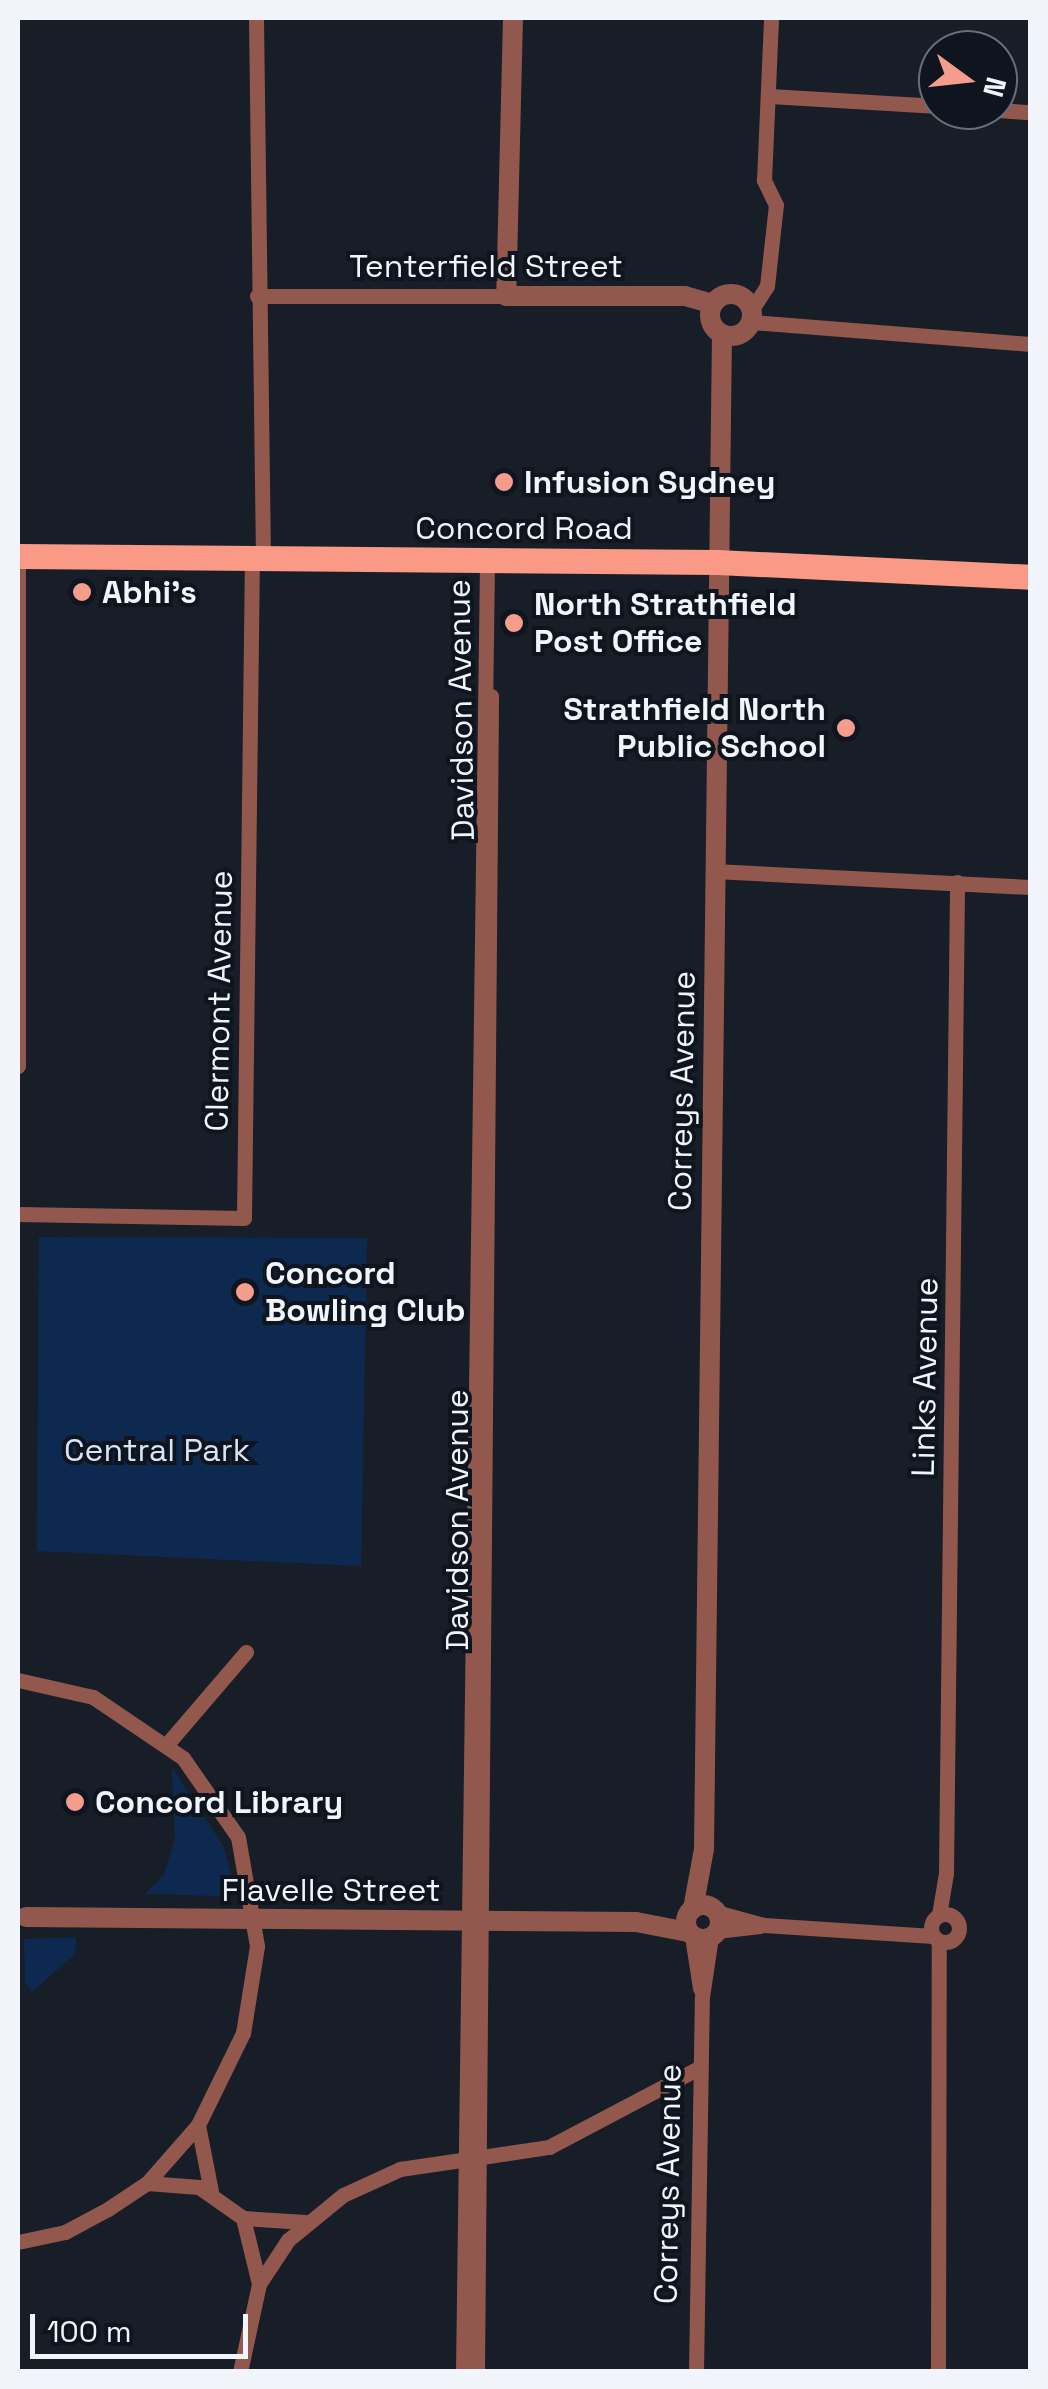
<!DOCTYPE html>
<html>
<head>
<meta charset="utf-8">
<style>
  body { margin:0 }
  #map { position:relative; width:1048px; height:2389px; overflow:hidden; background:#181e27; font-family:"Space Grotesk",sans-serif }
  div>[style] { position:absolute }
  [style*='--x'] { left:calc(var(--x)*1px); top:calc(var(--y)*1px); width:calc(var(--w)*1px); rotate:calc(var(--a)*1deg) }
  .green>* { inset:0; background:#0e2950 }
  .minor>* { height:15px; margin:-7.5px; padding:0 7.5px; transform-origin:7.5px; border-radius:7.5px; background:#92584d }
  .minor>.ring { margin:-7.5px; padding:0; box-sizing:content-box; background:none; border:15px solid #92584d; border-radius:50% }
  .tertiary>* { height:20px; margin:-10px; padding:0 10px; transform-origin:10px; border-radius:10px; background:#92584d }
  .tertiary>.ring { margin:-10px; padding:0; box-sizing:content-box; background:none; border:20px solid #92584d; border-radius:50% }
  .primary>* { height:25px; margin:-12.5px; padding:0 12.5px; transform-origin:12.5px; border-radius:12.5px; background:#fa9986 }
  .dots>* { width:28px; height:28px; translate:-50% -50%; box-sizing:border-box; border:5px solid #0f151e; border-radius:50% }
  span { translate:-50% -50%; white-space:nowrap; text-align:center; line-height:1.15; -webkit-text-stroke:8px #0f151e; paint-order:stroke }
  .street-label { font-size:32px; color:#f1f5fb }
  .poi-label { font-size:32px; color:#f1f5fb; font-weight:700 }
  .left { translate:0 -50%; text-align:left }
  .right { translate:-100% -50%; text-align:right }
  .park-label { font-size:32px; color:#d8e5f8 }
  .frame { position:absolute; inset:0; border:20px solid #f1f5fb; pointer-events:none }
  .north { position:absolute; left:918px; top:30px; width:100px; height:100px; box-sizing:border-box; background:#0f151e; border:2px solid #696f76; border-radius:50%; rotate:105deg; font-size:28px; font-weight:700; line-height:40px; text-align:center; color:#f1f5fb }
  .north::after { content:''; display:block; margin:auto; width:35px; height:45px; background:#f49d8c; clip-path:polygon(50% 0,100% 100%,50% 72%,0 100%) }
  .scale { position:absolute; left:30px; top:2314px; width:218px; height:45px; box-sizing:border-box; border:5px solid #f1f5fb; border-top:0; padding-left:12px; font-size:30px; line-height:35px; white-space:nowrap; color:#f1f5fb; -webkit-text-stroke:8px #0f151e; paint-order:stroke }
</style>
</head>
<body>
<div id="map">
  <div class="green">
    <div style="clip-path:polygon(39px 1237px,367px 1238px,361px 1566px,37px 1551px)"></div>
    <div style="clip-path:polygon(172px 1768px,224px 1847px,233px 1881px,223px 1896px,145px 1894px,164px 1875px,175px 1838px)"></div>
    <div style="clip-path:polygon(76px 1937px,75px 1954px,32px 1992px,25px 1982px,24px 1939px)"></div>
  </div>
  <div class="minor">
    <div style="--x:256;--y:18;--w:539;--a:89.26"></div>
    <div style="--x:770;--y:96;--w:168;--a:3.4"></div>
    <div style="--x:998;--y:110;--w:32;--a:4"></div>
    <div style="--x:257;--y:296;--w:249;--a:0"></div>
    <div style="--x:752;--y:309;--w:27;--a:-57"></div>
    <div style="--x:767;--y:286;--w:81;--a:-83.7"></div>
    <div style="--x:776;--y:205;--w:28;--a:-116"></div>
    <div style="--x:764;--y:180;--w:162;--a:-87.5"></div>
    <div style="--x:751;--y:322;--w:280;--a:4.5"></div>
    <div style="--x:18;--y:569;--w:497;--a:90"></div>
    <div style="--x:714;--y:871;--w:316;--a:2.9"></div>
    <div style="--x:18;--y:1214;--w:226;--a:1"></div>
    <div style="--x:244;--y:1218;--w:661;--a:-89.31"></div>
    <div style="--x:18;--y:1680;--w:77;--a:12.8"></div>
    <div style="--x:93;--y:1697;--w:109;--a:34.1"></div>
    <div style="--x:183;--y:1758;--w:96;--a:55.2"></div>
    <div style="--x:238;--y:1837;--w:111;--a:80.1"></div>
    <div style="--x:257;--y:1946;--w:88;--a:99.1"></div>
    <div style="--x:243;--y:2033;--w:102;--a:116.1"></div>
    <div style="--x:198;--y:2125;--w:77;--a:131.3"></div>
    <div style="--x:147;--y:2183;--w:47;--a:146.3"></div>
    <div style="--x:108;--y:2209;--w:49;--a:151.9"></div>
    <div style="--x:65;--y:2232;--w:48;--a:168"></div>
    <div style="--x:168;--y:1743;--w:120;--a:-49.4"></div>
    <div style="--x:716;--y:1912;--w:50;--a:15.2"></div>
    <div style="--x:764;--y:1925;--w:169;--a:3.7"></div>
    <div class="ring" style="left:931px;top:1914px;width:13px;height:13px"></div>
    <div style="--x:939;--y:1915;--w:43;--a:-80.5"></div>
    <div style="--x:946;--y:1873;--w:991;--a:-89.36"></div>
    <div style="--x:717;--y:1931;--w:43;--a:-6.6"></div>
    <div style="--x:692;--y:1936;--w:53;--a:81.3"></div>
    <div style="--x:198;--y:2125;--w:67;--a:78.9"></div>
    <div style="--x:147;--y:2183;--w:52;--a:4.4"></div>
    <div style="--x:199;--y:2187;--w:54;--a:35.2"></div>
    <div style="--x:259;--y:2284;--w:68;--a:-103.6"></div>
    <div style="--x:243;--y:2218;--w:62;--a:3.7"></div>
    <div style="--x:240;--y:2372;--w:90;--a:-77.8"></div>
    <div style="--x:259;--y:2284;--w:53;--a:-56.6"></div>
    <div style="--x:288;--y:2240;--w:71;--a:-39.3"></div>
    <div style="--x:343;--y:2195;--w:63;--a:-24.5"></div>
    <div style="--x:400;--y:2169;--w:151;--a:-8.4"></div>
    <div style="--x:549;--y:2147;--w:170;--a:-27.8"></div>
    <div style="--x:463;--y:2372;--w:1812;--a:-89.24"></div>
    <div style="--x:477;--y:2372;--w:1676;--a:-89.52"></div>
    <div style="--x:696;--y:2372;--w:375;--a:-89.1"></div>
    <div style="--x:702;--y:1997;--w:61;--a:-81.5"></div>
    <div style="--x:938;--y:2372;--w:431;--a:-89.9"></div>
  </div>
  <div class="tertiary">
    <div style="--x:513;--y:18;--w:278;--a:91.4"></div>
    <div style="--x:506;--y:296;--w:179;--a:0"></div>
    <div style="--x:685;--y:296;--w:29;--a:16"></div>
    <div class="ring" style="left:710px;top:294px;width:22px;height:22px"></div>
    <div class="ring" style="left:686px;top:1905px;width:14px;height:14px"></div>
    <div style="--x:693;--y:1909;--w:61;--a:-79.6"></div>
    <div style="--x:704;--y:1849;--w:1515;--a:-89.32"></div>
    <div style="--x:26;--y:1917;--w:610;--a:0.47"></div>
    <div style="--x:636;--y:1922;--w:53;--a:10.9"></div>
  </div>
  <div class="primary">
    <div style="--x:18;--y:556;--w:699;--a:0.49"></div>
    <div style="--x:717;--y:562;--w:313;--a:2.7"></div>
  </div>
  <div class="dots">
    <div style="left:504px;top:482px;background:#f49d8c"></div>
    <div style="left:82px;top:592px;background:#f49d8c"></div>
    <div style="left:514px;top:623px;background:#f49d8c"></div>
    <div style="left:846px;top:728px;background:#f49d8c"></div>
    <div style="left:245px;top:1292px;background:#f49d8c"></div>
    <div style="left:75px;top:1802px;background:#f49d8c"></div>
  </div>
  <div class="street-label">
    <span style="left:486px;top:266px">Tenterfield Street</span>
    <span style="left:524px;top:528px">Concord Road</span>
    <span style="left:461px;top:710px;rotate:-91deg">Davidson Avenue</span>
    <span style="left:219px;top:1001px;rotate:-89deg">Clermont Avenue</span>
    <span style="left:682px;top:1091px;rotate:-89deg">Correys Avenue</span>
    <span style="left:925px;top:1377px;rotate:-89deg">Links Avenue</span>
    <span style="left:457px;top:1520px;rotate:-90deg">Davidson Avenue</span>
    <span style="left:331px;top:1890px">Flavelle Street</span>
    <span style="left:668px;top:2184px;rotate:-89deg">Correys Avenue</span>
  </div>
  <div class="poi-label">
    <span class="left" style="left:524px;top:482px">Infusion Sydney</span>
    <span class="left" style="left:102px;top:592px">Abhi's</span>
    <span class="left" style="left:534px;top:623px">North Strathfield<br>Post Office</span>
    <span class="right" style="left:826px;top:728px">Strathfield North<br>Public School</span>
    <span class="left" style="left:265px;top:1292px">Concord<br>Bowling Club</span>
    <span class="left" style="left:95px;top:1802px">Concord Library</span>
  </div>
  <div class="park-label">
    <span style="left:157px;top:1450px">Central Park</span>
  </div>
  <div class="frame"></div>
  <div class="north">N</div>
  <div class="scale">100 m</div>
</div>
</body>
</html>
